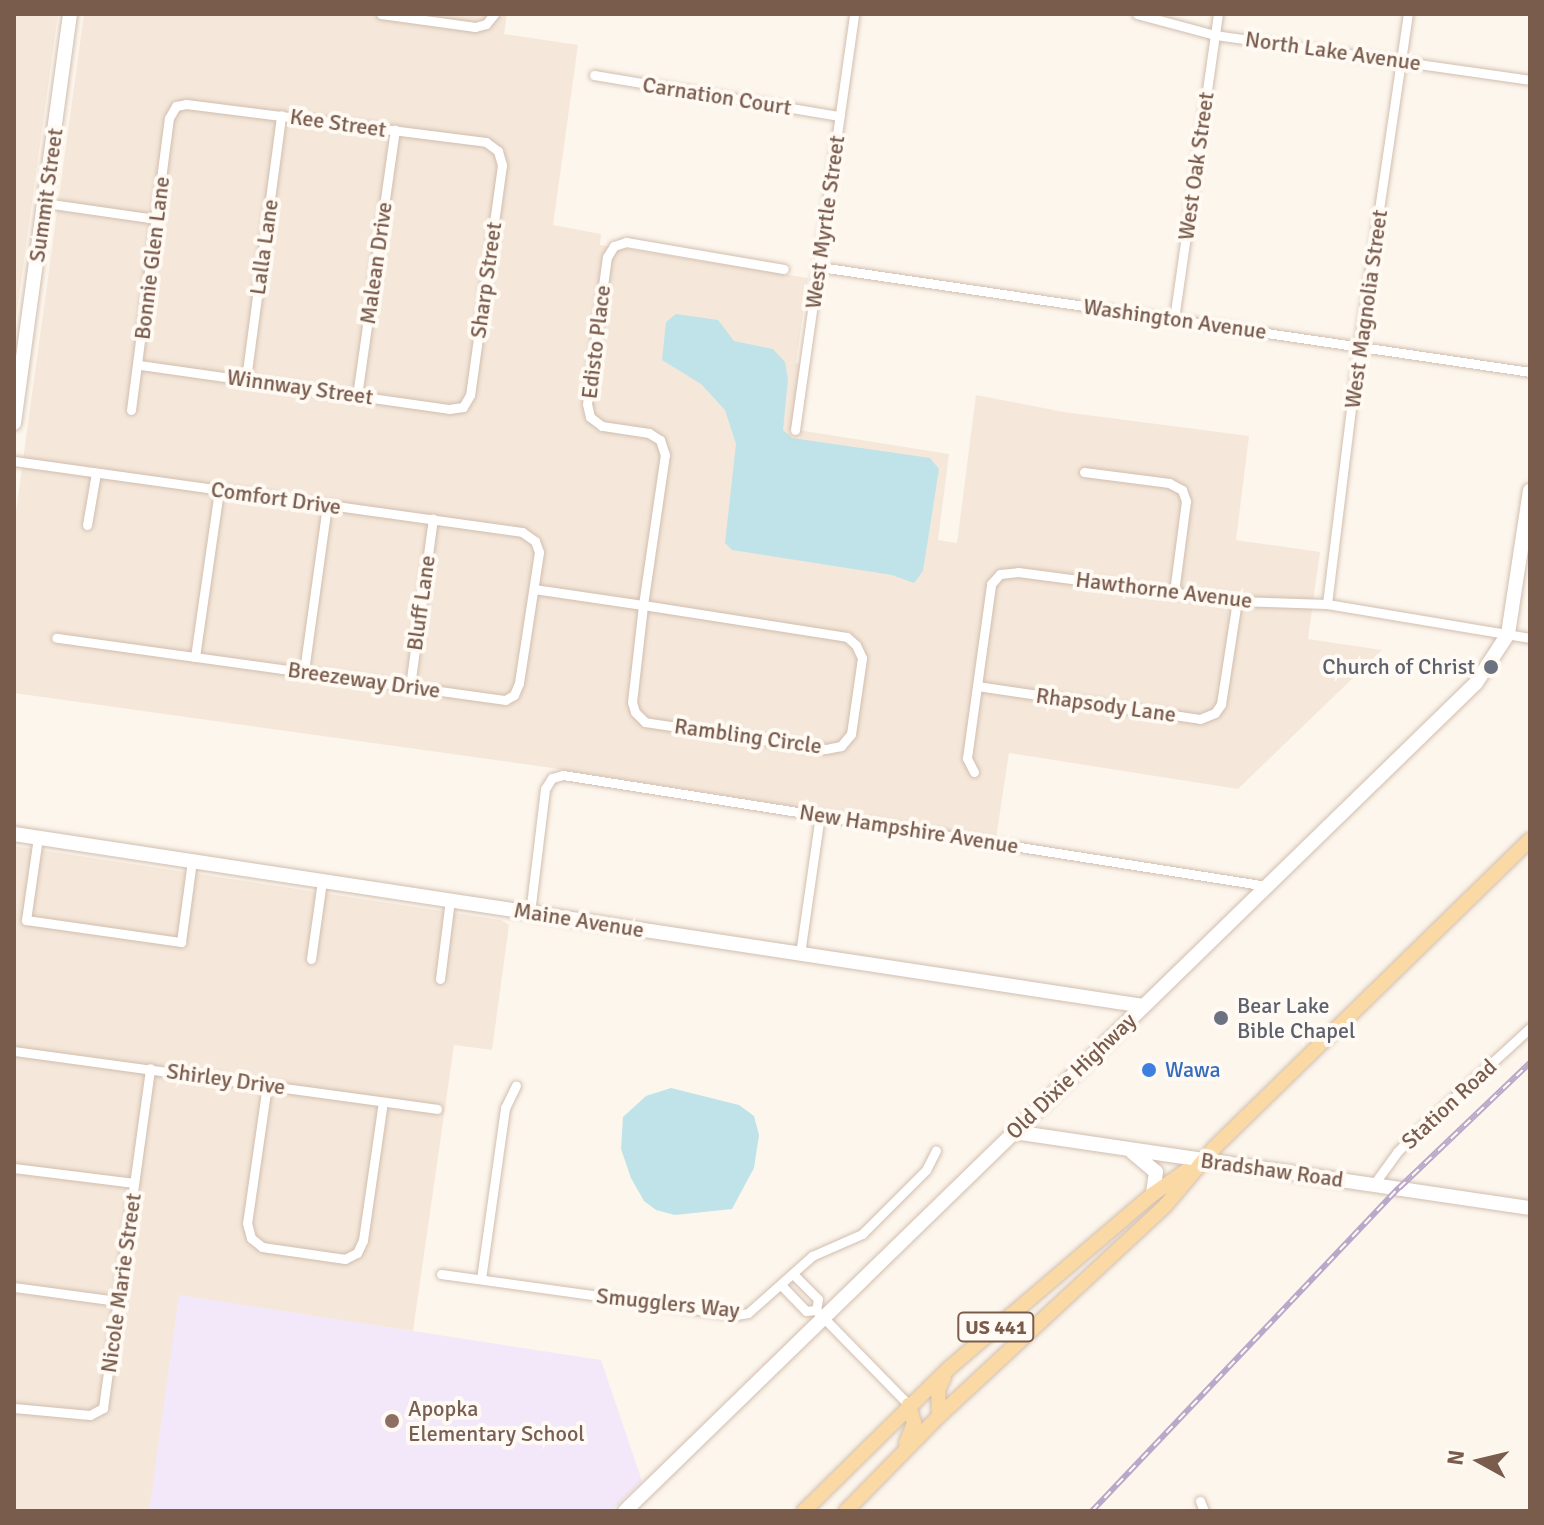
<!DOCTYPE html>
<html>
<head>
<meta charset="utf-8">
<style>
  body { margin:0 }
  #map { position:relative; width:1544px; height:1525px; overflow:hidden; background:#fdf6ec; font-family:Signika,sans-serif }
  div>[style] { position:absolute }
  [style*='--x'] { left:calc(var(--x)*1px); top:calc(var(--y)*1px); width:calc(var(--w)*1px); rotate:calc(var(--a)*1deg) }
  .residential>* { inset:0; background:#f5e8da }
  .education>* { inset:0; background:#f3e8fa }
  .water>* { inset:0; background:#bfe3e8 }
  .roads { filter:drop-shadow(0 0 2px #d1beb0) drop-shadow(0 0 2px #d1beb0) }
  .street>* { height:9px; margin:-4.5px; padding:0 4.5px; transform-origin:4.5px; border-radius:4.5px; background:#fff }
  .secondary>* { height:14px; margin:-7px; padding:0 7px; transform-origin:7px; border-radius:7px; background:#fff }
  .primary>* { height:14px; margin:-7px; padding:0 7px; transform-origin:7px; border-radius:7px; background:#fbd9a5 }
  .rail>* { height:6px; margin-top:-3px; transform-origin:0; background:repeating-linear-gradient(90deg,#fffaf3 0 9px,#b9a8c9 0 18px); box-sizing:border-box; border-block:2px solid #b9a8c9 }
  .dots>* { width:22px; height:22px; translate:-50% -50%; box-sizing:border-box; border:4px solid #fffaf3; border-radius:50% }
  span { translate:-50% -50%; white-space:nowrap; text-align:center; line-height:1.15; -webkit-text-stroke:8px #fffaf3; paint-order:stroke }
  .shield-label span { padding:2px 6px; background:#fffaf3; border:2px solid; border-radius:6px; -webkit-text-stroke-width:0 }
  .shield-label { font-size:20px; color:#7a5c4d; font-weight:700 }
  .street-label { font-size:22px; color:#7a5c4d }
  .worship-label { font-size:22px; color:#5b616d }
  .right { translate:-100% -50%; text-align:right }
  .left { translate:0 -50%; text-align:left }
  .shop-label { font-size:22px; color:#366cbe }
  .education-label { font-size:22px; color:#785e54 }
  .frame { position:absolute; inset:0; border:16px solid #7a5c4d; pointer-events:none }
  .north { position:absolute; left:1440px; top:1421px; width:80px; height:80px; -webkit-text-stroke:6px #fffaf3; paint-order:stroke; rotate:278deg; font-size:22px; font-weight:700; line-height:32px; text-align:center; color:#7a5c4d }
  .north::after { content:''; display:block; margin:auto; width:28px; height:36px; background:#7a5c4d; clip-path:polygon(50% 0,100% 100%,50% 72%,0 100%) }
</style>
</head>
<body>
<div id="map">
  <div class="residential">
    <div style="clip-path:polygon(14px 14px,58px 14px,14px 333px)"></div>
    <div style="clip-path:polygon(84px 14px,507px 14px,504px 34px,578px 45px,553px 225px,601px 234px,600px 245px,808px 278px,796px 363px,808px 365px,798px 430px,949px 454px,938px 540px,957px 543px,976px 395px,1064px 412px,1249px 436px,1236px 540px,1320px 552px,1308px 639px,1382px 650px,1238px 789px,1009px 753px,996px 838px,545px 767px,14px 693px,14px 526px)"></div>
    <div style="clip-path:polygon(14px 846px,501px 920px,509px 925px,492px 1050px,454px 1045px,413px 1331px,182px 1298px,152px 1511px,14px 1511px)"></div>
  </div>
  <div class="education">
    <div style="clip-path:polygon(179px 1295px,601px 1360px,642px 1481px,611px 1511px,149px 1511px)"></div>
  </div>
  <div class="water">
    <div style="clip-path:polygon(676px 314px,718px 320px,734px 341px,773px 349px,785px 362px,788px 379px,783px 430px,792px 438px,930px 458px,939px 469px,923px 571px,914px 583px,892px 575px,732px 550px,725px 543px,736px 444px,725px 410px,701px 384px,662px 360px,666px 322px)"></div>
    <div style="clip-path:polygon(671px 1088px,739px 1105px,754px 1116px,759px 1135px,754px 1168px,732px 1209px,675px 1215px,656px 1210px,644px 1201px,631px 1178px,621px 1149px,623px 1117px,646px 1096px)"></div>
  </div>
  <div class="roads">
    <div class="street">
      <div style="--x:381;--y:14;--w:95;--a:7.9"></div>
      <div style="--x:475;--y:27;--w:11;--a:-15"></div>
      <div style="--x:486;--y:24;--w:13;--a:-51"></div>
      <div style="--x:1137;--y:14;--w:81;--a:15.1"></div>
      <div style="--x:1215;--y:35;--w:318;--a:8.1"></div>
      <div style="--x:594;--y:75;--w:249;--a:9.5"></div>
      <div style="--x:45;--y:203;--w:112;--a:8.2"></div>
      <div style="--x:820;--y:267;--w:718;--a:8.41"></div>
      <div style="--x:1174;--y:319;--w:308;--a:-81.8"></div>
      <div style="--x:246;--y:379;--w:266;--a:-82.4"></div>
      <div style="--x:357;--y:396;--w:269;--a:-81.9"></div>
      <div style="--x:131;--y:410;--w:294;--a:-82.6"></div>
      <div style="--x:169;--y:118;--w:14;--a:-60"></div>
      <div style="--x:176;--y:106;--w:10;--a:-11"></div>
      <div style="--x:186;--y:104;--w:302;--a:7.2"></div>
      <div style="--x:486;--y:142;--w:15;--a:37"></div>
      <div style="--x:498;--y:151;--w:15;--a:74"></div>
      <div style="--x:502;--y:165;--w:232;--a:97.9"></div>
      <div style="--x:470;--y:395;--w:14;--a:120"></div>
      <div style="--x:463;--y:407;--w:14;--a:172"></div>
      <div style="--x:449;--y:409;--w:314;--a:-171.9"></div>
      <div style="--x:795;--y:430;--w:420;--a:-81.9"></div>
      <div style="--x:14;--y:461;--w:513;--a:7.96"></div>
      <div style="--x:522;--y:532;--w:16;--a:35"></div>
      <div style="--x:535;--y:541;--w:12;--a:70"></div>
      <div style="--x:539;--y:552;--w:133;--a:98.7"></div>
      <div style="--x:519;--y:683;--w:13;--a:113"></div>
      <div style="--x:514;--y:695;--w:10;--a:151"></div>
      <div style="--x:505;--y:700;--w:453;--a:-172.1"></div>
      <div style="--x:1084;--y:472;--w:86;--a:7.4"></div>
      <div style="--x:1169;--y:483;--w:15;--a:28"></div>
      <div style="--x:1182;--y:490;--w:12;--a:70"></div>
      <div style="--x:1186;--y:501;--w:92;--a:97.5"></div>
      <div style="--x:87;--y:525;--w:53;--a:-80.2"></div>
      <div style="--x:534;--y:589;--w:110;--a:8.4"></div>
      <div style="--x:643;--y:605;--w:206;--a:8.9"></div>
      <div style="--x:847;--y:637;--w:12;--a:42"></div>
      <div style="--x:856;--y:645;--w:14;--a:65"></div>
      <div style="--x:862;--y:658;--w:77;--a:98.2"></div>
      <div style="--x:851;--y:734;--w:16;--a:130"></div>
      <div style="--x:841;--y:746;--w:16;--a:169"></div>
      <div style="--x:825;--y:749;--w:182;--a:-171.5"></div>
      <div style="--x:645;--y:722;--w:14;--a:-135"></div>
      <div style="--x:635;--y:712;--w:10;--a:-107"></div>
      <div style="--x:632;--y:702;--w:98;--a:-83.5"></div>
      <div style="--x:643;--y:605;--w:152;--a:-81.7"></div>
      <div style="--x:665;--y:455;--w:16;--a:-108"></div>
      <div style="--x:660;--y:440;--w:13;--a:-148"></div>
      <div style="--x:649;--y:433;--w:48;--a:-171.5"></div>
      <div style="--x:602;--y:426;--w:15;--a:-143"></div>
      <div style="--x:590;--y:417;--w:13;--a:-103"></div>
      <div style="--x:587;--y:404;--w:148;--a:-82.3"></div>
      <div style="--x:607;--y:257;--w:13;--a:-58"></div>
      <div style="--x:614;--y:246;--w:13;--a:-18"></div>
      <div style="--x:626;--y:242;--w:160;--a:9.7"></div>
      <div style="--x:1327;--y:604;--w:261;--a:-83"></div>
      <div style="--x:1359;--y:345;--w:335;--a:-81.6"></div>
      <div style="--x:195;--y:657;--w:169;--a:-81.8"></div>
      <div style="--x:304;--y:671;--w:168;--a:-82.1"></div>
      <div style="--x:410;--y:686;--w:169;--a:-82.2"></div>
      <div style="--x:977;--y:686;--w:225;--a:8.4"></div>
      <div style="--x:1200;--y:719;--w:16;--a:-22"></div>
      <div style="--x:1215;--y:713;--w:11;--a:-56"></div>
      <div style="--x:1221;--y:704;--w:104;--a:-81.2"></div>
      <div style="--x:974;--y:772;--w:16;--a:-117"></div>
      <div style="--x:967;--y:758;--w:176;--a:-82.1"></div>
      <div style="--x:991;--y:584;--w:13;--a:-48"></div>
      <div style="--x:1000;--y:574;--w:18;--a:-6"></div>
      <div style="--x:1018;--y:572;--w:221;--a:7.5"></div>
      <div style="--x:1237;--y:601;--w:90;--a:1.9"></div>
      <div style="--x:1327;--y:604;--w:206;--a:9.5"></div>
      <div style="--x:38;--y:837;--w:84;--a:98.2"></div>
      <div style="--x:26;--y:920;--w:157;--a:8.1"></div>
      <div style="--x:181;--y:942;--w:82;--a:-82.3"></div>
      <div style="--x:530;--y:913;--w:125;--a:-83.1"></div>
      <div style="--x:545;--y:789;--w:13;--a:-58"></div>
      <div style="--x:552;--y:778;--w:11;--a:-15"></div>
      <div style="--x:563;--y:775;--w:713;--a:8.96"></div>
      <div style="--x:800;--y:954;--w:140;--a:-81.8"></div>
      <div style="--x:311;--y:959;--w:79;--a:-82"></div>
      <div style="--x:440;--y:979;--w:80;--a:-82.8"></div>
      <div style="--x:14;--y:1051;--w:427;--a:7.8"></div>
      <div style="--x:267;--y:1085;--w:139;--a:98.2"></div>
      <div style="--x:247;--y:1223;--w:16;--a:75"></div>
      <div style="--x:251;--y:1238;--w:14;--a:39"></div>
      <div style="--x:262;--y:1247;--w:84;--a:8.2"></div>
      <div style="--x:345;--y:1259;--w:13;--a:-27"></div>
      <div style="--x:357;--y:1253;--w:14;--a:-65"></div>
      <div style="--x:363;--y:1240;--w:139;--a:-81.8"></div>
      <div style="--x:14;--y:1168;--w:121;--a:7.1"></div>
      <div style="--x:1374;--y:1184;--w:39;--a:-54"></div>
      <div style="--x:1397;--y:1152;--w:38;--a:-45"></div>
      <div style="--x:1424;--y:1125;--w:144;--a:-42.5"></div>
      <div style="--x:441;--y:1274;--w:298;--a:7.9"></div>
      <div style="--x:736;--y:1315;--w:12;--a:-9"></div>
      <div style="--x:748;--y:1313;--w:86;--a:-41.7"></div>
      <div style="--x:812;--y:1256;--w:55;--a:-23.7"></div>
      <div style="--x:862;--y:1234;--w:91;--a:-45"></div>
      <div style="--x:926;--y:1170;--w:22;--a:-63"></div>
      <div style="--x:793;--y:1274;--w:35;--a:45"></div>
      <div style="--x:818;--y:1299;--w:11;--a:100"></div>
      <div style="--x:481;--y:1279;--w:173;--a:-82"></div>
      <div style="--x:505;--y:1108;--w:25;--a:-64"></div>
      <div style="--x:781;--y:1285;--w:36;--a:46"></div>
      <div style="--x:806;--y:1311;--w:10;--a:-6"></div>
      <div style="--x:14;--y:1287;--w:105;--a:7.7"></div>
      <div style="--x:816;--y:1310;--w:133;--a:45.6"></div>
      <div style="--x:14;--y:1408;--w:76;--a:5.3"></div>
      <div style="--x:90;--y:1415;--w:15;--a:-28"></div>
      <div style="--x:103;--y:1408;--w:343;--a:-82.1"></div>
      <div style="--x:1200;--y:1501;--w:11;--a:68"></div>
    </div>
    <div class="secondary">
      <div style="--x:14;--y:423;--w:413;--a:-82.2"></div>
      <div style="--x:14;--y:834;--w:1142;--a:8.66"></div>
      <div style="--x:1014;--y:1132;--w:522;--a:8.38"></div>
      <div style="--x:1132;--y:1152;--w:31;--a:40"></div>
      <div style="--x:1156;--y:1172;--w:22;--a:98"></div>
      <div style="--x:625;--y:1511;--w:1187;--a:-44.22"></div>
      <div style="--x:1476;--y:683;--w:59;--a:-56.9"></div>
      <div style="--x:1508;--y:634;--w:145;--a:-81.3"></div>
    </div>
    <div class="primary">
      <div style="--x:939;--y:1416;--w:26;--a:-92"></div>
      <div style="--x:938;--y:1390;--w:14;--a:-65"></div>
      <div style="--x:906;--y:1443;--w:22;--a:-68"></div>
      <div style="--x:914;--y:1423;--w:19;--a:-106"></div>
      <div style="--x:804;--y:1511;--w:202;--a:-44.6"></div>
      <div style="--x:948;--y:1369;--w:270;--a:-40.5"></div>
      <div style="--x:1153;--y:1194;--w:40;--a:-34.9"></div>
      <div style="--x:846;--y:1511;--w:133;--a:-45.6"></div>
      <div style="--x:939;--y:1416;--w:309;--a:-42.9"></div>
      <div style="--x:1165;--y:1206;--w:76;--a:-49.8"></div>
      <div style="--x:1214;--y:1148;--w:441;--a:-44.3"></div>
    </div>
  </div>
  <div class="rail">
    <div style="--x:1092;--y:1511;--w:446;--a:-46.5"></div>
    <div style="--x:1399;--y:1188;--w:181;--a:-43.7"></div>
  </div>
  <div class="dots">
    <div style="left:1491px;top:667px;background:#6b7280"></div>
    <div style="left:1221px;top:1018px;background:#6b7280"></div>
    <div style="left:1149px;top:1070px;background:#3f7fe0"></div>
    <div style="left:392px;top:1421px;background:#8d6e63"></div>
  </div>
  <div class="shield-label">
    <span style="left:996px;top:1327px">US 441</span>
  </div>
  <div class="street-label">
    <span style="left:1333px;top:51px;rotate:8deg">North Lake Avenue</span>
    <span style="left:717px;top:96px;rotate:9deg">Carnation Court</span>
    <span style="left:338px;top:123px;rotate:8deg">Kee Street</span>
    <span style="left:1196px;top:166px;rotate:-82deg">West Oak Street</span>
    <span style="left:46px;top:195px;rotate:-82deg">Summit Street</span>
    <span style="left:825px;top:222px;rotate:-82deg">West Myrtle Street</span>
    <span style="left:264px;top:247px;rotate:-82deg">Lalla Lane</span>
    <span style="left:152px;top:258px;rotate:-83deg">Bonnie Glen Lane</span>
    <span style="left:376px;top:263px;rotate:-82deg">Malean Drive</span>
    <span style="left:486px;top:280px;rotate:-82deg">Sharp Street</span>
    <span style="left:1366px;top:309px;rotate:-82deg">West Magnolia Street</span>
    <span style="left:1175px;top:319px;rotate:8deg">Washington Avenue</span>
    <span style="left:596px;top:342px;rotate:-83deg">Edisto Place</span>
    <span style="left:300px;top:387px;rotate:8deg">Winnway Street</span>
    <span style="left:276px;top:498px;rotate:8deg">Comfort Drive</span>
    <span style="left:1164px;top:590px;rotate:7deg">Hawthorne Avenue</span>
    <span style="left:421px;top:603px;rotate:-82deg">Bluff Lane</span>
    <span style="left:364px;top:680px;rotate:8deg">Breezeway Drive</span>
    <span style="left:1106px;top:705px;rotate:8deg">Rhapsody Lane</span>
    <span style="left:748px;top:736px;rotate:8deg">Rambling Circle</span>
    <span style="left:909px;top:829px;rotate:9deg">New Hampshire Avenue</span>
    <span style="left:579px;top:920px;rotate:9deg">Maine Avenue</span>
    <span style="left:1071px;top:1076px;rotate:-44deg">Old Dixie Highway</span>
    <span style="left:226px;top:1079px;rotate:8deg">Shirley Drive</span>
    <span style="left:1449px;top:1104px;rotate:-43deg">Station Road</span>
    <span style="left:1272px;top:1170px;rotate:8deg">Bradshaw Road</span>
    <span style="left:121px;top:1283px;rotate:-82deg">Nicole Marie Street</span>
    <span style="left:668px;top:1303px;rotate:6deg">Smugglers Way</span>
  </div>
  <div class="worship-label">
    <span class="right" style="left:1475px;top:667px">Church of Christ</span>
    <span class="left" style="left:1237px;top:1018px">Bear Lake<br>Bible Chapel</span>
  </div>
  <div class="shop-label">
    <span class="left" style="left:1165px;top:1070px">Wawa</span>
  </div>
  <div class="education-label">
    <span class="left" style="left:408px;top:1421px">Apopka<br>Elementary School</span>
  </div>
  <div class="frame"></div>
  <div class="north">N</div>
</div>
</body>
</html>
